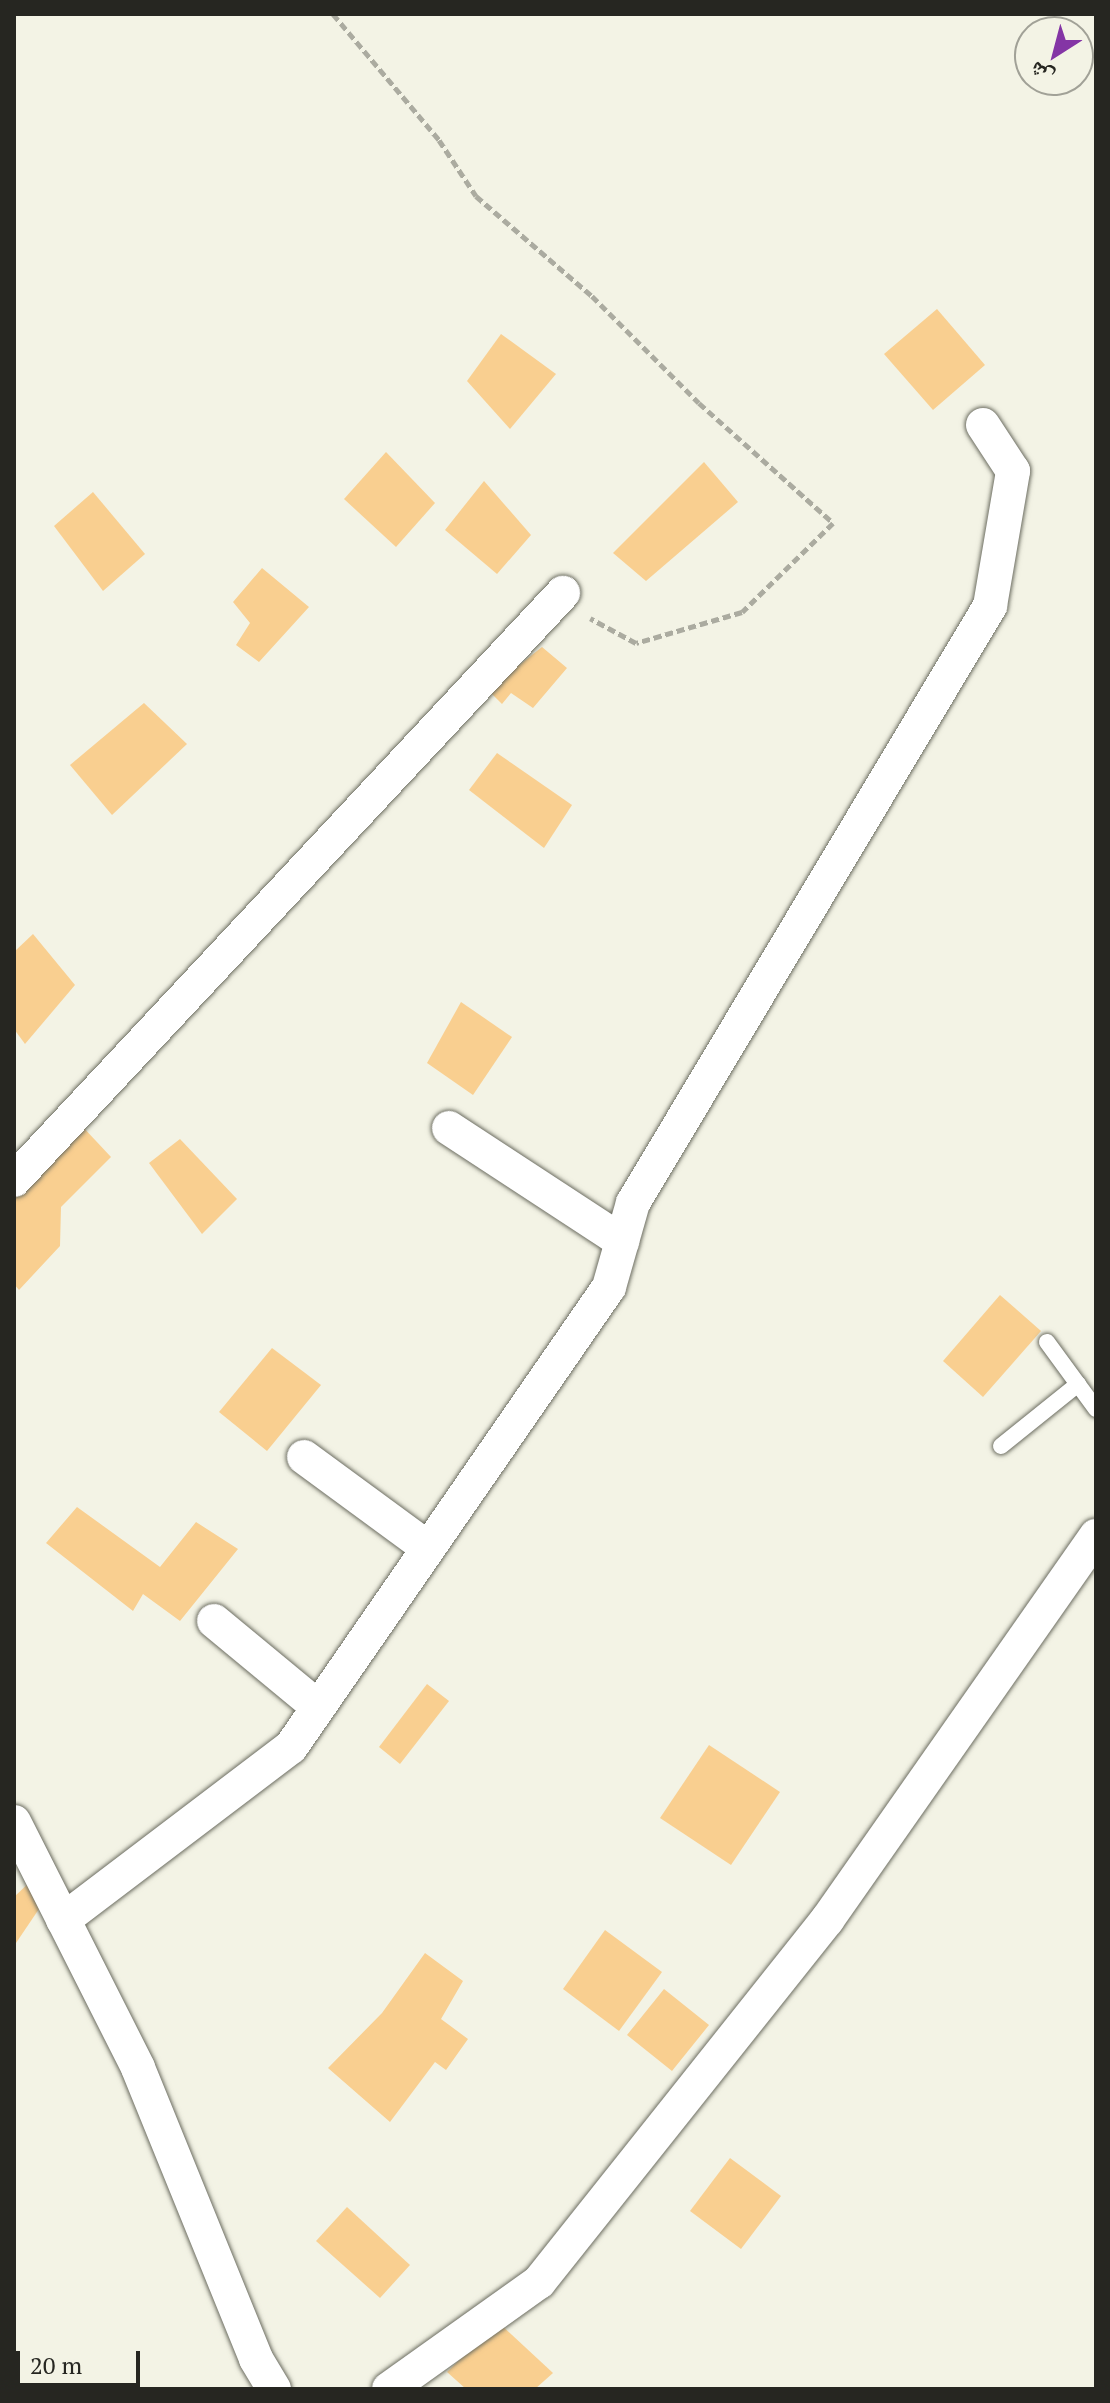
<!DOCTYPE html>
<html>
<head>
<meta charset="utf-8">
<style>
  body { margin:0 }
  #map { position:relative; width:1110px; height:2403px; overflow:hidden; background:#f3f3e5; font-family:"PT Serif","Noto Naskh Arabic",serif }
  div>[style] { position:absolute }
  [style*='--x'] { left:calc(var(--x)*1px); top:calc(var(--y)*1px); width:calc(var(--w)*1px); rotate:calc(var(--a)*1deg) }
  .building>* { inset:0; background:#f9cf90 }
  .path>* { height:5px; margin-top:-2.5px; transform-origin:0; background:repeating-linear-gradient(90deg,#ababa0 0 8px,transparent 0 12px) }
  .roads { filter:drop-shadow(0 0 2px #6c6d61) drop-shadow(0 0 2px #6c6d61) }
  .service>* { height:16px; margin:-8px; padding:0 8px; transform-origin:8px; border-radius:8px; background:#fff }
  .minor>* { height:34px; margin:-17px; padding:0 17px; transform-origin:17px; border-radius:17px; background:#fff }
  span { translate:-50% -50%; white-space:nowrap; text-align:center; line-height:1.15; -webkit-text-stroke:8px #f3f3e5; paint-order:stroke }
  .frame { position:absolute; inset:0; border:16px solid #262621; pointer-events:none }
  .north { position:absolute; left:1014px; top:16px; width:80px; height:80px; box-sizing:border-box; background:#f3f3e5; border:2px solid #a1a197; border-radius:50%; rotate:216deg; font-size:22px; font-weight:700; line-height:32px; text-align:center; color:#262621 }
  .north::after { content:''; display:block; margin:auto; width:28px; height:36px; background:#8435a5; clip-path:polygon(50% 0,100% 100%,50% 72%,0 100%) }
  .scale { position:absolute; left:16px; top:2351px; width:124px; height:36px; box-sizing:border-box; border:4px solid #262621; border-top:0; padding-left:10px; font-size:24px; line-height:28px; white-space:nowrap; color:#262621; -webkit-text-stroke:6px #f3f3e5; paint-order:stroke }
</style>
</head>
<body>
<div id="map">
  <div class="building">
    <div style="clip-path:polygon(937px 309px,985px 365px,933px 410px,884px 354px)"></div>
    <div style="clip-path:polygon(501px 334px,556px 374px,510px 429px,467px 381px)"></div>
    <div style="clip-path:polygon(386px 452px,435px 503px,396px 547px,344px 499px)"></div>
    <div style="clip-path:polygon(704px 462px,738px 502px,646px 581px,613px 553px)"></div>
    <div style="clip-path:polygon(484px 481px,531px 535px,497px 574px,445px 530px)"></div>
    <div style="clip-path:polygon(93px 492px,145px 554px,103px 591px,54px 526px)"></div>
    <div style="clip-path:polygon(262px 568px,309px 607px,259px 662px,236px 645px,250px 623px,233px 602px)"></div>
    <div style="clip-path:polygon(542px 647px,567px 668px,533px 708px,511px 693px,502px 704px,488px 690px)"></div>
    <div style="clip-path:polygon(144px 703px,187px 744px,112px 815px,70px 765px)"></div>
    <div style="clip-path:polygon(497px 753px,572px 805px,544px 848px,469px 790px)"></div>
    <div style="clip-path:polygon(33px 934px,75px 985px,25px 1044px,14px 1029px,14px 952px)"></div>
    <div style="clip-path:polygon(461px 1002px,512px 1037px,473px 1095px,427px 1063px)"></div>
    <div style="clip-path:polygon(81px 1125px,111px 1157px,61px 1207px,60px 1246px,19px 1290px,14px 1284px,14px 1198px)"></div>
    <div style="clip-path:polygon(180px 1139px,237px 1199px,202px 1234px,149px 1163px)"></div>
    <div style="clip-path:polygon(1000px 1295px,1041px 1331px,983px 1397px,943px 1361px)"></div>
    <div style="clip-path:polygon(272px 1348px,321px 1385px,267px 1451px,219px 1412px)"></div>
    <div style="clip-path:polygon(77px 1507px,160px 1567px,196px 1522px,238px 1549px,180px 1621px,143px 1594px,133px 1611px,46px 1543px)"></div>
    <div style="clip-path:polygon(427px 1684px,449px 1701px,400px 1764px,379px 1747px)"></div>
    <div style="clip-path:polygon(709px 1745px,780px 1792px,731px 1865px,660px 1818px)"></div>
    <div style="clip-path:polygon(31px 1881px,43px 1903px,14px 1946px,14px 1897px)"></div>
    <div style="clip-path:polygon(605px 1930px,662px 1972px,619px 2031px,563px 1989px)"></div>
    <div style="clip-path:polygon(425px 1953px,463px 1981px,441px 2019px,468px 2039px,446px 2070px,435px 2062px,390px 2122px,328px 2068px,382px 2013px)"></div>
    <div style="clip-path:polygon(664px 1989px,709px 2025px,672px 2071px,627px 2035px)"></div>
    <div style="clip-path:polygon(730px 2158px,781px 2196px,741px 2249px,690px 2211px)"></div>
    <div style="clip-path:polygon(347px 2207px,410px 2265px,380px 2298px,316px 2241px)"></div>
    <div style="clip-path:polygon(498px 2322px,553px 2373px,535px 2389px,466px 2389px,447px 2372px)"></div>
  </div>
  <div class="path">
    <div style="--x:333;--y:14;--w:165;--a:49.9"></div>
    <div style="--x:439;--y:140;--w:67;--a:56.5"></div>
    <div style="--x:476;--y:196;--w:153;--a:40.8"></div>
    <div style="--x:592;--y:296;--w:151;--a:45"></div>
    <div style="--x:699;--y:403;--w:180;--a:41.8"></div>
    <div style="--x:833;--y:523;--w:127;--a:135.6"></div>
    <div style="--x:742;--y:612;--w:110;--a:163.7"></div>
    <div style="--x:636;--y:643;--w:52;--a:-151.5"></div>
  </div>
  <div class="roads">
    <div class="service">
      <div style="--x:1047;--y:1342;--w:83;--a:53.8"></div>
      <div style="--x:1001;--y:1446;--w:99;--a:-38.8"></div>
    </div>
    <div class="minor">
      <div style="--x:449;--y:1128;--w:207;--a:33.2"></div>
      <div style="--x:14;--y:1180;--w:804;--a:-46.92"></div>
      <div style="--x:304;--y:1457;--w:154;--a:36.3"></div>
      <div style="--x:214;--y:1621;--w:135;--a:39.6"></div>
      <div style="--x:14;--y:1822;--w:275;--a:63.2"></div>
      <div style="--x:138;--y:2068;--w:314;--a:67.9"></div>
      <div style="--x:256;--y:2359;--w:35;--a:59"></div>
      <div style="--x:63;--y:1920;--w:286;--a:-37.2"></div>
      <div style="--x:291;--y:1747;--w:559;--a:-55.34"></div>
      <div style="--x:609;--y:1287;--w:87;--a:-74.1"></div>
      <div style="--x:633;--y:1203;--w:696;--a:-59.12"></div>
      <div style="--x:990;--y:606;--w:137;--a:-80.3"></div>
      <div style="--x:1013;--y:471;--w:55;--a:-123.1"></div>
      <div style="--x:389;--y:2389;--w:184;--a:-35.5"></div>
      <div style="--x:539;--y:2282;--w:463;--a:-51.5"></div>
      <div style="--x:827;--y:1920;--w:469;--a:-55"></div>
    </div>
  </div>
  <div class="frame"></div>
  <div class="north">ش</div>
  <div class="scale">20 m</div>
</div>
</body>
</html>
